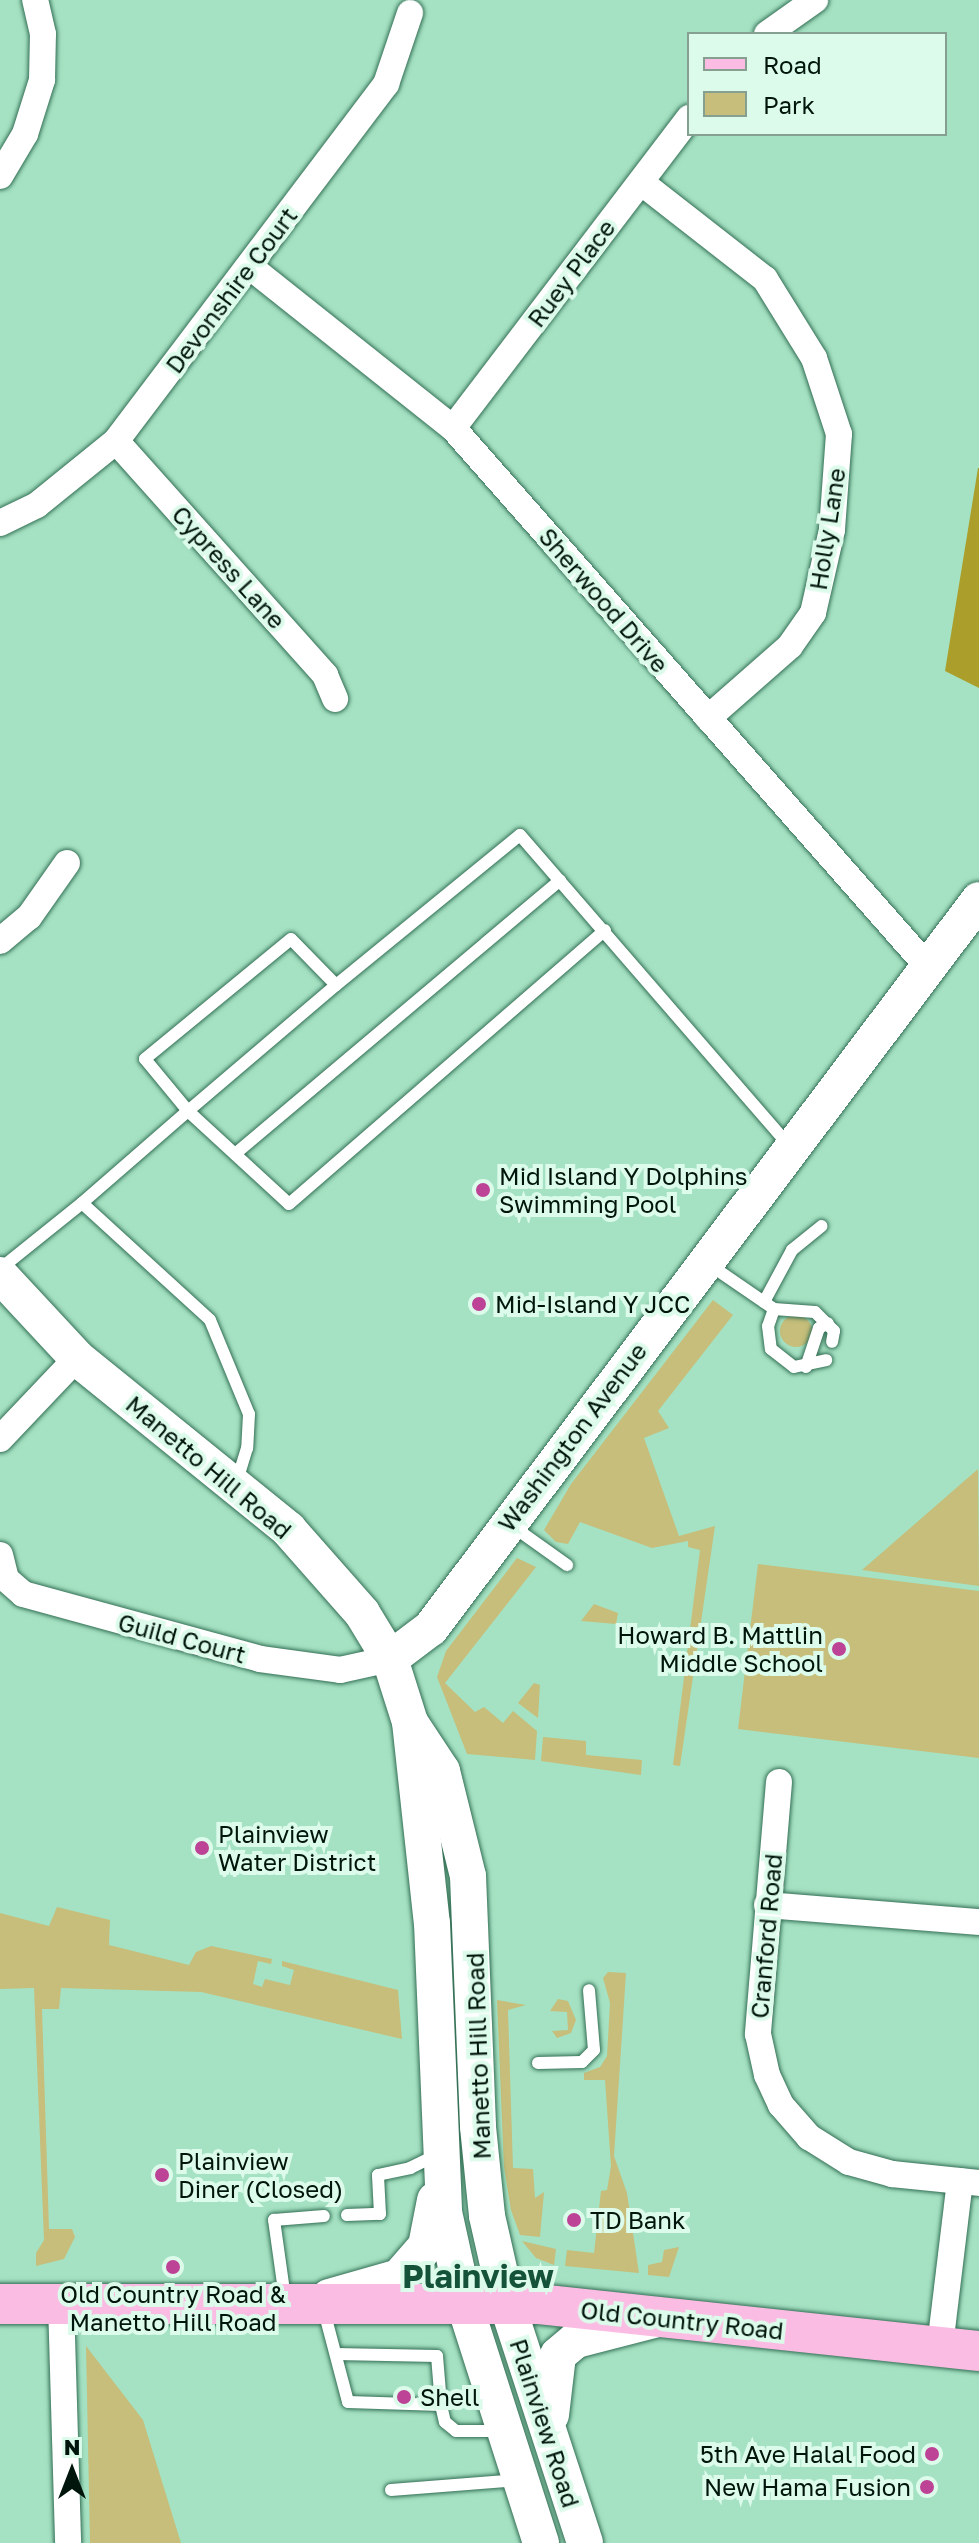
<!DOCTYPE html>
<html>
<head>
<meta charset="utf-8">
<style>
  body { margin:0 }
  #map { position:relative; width:979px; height:2543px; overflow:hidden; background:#a5e2c3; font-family:"Golos Text",sans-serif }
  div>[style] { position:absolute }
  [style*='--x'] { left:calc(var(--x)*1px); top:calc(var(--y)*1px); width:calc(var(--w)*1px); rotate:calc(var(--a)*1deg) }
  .green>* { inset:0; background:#c6be7a }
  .round { border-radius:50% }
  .forest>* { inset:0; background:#ac9e2b }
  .roads { filter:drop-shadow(0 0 2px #346f55) drop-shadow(0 0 2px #346f55) }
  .service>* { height:12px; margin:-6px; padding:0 6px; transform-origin:6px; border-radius:6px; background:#fff }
  .minor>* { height:26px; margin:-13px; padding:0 13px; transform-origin:13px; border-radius:13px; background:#fff }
  .secondary>* { height:36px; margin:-18px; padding:0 18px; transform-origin:18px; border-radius:18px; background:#fff }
  .primary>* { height:40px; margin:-20px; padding:0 20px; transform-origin:20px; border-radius:20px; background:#fbbce4 }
  .dots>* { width:22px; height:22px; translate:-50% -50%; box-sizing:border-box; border:4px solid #ddfbeb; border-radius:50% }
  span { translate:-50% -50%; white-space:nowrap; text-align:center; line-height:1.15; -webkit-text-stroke:8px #ddfbeb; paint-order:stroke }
  .street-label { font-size:24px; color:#00150b }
  .poi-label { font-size:24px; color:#00150b }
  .left { translate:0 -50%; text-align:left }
  .right { translate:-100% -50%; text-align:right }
  .district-label { font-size:32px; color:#14533a; font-weight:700 }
  .legend { position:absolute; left:687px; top:32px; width:260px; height:104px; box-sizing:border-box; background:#ddfbeb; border:2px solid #859f91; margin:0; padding:10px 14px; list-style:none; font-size:24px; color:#00150b }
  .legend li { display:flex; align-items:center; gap:16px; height:40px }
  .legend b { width:40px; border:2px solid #859f91 }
  .north { position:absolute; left:32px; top:2431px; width:80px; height:80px; -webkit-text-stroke:6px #ddfbeb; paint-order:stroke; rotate:0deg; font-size:22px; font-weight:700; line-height:32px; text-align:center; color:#00150b }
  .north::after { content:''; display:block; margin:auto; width:28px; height:36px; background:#00150b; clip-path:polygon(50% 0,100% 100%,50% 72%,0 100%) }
</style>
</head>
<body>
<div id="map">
  <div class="green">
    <div style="clip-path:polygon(713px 1300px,733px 1315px,658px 1411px,669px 1428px,644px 1438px,679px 1536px,715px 1526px,680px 1766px,673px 1765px,700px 1550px,688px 1547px,688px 1541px,652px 1548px,580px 1522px,568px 1544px,556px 1542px,544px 1530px,571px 1484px)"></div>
    <div class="round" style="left:780px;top:1315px;width:32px;height:32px"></div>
    <div style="clip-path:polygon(978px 1469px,979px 1586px,862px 1570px)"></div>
    <div style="clip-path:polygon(517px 1558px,536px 1567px,445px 1683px,475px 1712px,484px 1707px,503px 1723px,513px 1711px,537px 1731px,535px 1760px,467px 1754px,437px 1677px,446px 1651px)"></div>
    <div style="clip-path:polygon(758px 1564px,979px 1591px,979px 1758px,738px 1729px)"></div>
    <div style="clip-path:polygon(594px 1604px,618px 1613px,616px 1624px,581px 1621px)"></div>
    <div style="clip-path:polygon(534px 1683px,540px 1685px,538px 1718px,518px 1703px)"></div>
    <div style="clip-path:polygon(543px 1737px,586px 1741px,586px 1755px,642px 1760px,641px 1775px,541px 1761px)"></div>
    <div style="clip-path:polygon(57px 1907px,110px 1920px,109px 1945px,189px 1965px,196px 1952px,211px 1946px,272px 1959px,271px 1964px,258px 1961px,253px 1984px,262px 1987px,265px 1979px,290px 1985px,294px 1970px,282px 1966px,282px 1961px,398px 1990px,402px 2039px,201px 1992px,61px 1988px,59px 2009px,42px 2009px,49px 2229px,72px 2229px,75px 2237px,64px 2259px,36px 2266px,36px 2253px,44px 2240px,34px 1988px,0 1989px,0 1913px,49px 1926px)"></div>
    <div style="clip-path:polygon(608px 1972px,626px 1973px,614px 2156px,627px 2193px,639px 2273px,565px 2266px,567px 2250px,594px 2253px,601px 2191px,607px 2190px,611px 2166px,605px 2080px,584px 2080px,584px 2073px,600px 2067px,607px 2056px,610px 2003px,603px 1978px)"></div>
    <div style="clip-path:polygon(558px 1999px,568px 2001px,576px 2020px,571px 2033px,557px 2038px,552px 2031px,568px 2030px,567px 2012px,550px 2011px)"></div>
    <div style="clip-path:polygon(497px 2000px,526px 2005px,508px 2010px,513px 2168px,533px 2169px,535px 2198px,544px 2192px,540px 2237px,520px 2235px,511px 2210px,504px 2167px)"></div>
    <div style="clip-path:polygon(522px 2241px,556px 2249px,554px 2265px,536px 2258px)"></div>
    <div style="clip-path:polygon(679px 2247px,669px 2277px,648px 2275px,648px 2265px,662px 2262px,664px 2250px)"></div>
    <div style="clip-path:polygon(86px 2346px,143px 2420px,181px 2543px,90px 2543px)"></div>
  </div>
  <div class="forest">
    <div style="clip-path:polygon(978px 468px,979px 468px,979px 688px,945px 671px)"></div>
  </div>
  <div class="roads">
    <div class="service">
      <div style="--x:336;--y:985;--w:237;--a:-39.2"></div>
      <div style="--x:520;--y:835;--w:411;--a:49.1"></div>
      <div style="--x:235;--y:1154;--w:425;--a:-40.1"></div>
      <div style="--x:82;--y:1203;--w:173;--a:42.4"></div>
      <div style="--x:210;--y:1320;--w:102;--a:67.5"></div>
      <div style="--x:249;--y:1414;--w:34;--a:93"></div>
      <div style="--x:247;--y:1448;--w:34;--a:107"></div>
      <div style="--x:710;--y:1265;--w:78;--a:34.5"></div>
      <div style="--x:774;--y:1309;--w:41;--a:4.2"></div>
      <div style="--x:815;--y:1312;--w:27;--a:45"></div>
      <div style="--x:834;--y:1331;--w:11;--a:100"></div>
      <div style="--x:0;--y:1269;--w:105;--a:-38.8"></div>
      <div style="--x:82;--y:1203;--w:140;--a:-41"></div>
      <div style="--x:188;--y:1111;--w:194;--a:-40.4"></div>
      <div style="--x:336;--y:985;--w:64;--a:-134.4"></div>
      <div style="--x:291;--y:939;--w:189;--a:140.6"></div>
      <div style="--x:145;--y:1059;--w:67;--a:50.4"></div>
      <div style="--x:188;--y:1111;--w:137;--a:42.6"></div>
      <div style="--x:289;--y:1204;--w:418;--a:-40.9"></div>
      <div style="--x:764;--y:1302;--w:59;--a:-61.7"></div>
      <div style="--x:792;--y:1250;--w:38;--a:-39"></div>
      <div style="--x:774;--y:1309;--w:18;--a:109"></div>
      <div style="--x:768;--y:1326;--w:23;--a:83"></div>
      <div style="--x:771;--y:1349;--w:29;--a:38"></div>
      <div style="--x:794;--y:1367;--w:33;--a:-12"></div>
      <div style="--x:806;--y:1367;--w:41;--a:-71.6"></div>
      <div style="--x:819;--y:1328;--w:10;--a:-29"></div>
      <div style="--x:511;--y:1525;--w:69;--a:35.5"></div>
      <div style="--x:538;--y:2063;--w:44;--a:-1.3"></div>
      <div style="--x:582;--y:2062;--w:17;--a:-45"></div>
      <div style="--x:594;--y:2050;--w:60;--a:-94.8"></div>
      <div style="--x:347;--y:2215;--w:33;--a:-2"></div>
      <div style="--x:380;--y:2214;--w:39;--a:-93"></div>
      <div style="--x:378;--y:2175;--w:33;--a:-12"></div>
      <div style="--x:410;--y:2168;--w:32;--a:-26"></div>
      <div style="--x:285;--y:2298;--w:79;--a:-98"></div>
      <div style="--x:274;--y:2220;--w:50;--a:-4.6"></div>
      <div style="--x:324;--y:2311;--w:94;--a:75.2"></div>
      <div style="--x:348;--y:2402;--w:93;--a:1.8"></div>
      <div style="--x:441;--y:2405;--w:17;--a:77"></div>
      <div style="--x:445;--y:2422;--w:14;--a:39"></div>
      <div style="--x:456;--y:2431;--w:45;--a:0"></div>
      <div style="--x:336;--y:2354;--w:101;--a:1.1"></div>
      <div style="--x:437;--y:2356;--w:49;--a:85.3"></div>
      <div style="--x:391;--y:2490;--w:128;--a:-4.5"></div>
    </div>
    <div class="minor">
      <div style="--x:767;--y:34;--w:59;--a:-35.3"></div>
      <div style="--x:0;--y:176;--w:49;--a:-59.2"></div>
      <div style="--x:25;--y:134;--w:57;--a:-72.5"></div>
      <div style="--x:42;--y:80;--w:46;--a:-88.8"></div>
      <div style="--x:43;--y:34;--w:35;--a:-103"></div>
      <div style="--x:642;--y:183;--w:156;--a:38"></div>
      <div style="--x:765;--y:279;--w:93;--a:58.2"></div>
      <div style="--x:814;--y:358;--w:80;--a:71.8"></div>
      <div style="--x:839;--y:434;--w:96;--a:94.2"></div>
      <div style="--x:832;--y:530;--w:85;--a:102.9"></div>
      <div style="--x:813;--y:613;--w:40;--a:124.9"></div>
      <div style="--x:790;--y:646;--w:109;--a:138.7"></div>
      <div style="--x:249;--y:266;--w:260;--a:38.5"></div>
      <div style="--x:453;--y:428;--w:718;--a:48.61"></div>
      <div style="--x:453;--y:428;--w:390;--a:-52.7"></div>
      <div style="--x:116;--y:441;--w:314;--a:48.2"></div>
      <div style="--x:325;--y:675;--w:26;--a:67"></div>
      <div style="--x:0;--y:523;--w:41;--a:-25.9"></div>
      <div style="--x:37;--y:505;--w:102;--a:-39"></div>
      <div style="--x:116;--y:441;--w:448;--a:-52.9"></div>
      <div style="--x:386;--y:84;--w:75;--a:-71.3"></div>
      <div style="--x:0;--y:941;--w:38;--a:-40"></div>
      <div style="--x:29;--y:917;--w:66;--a:-54.9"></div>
      <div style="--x:0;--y:1439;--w:112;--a:-46.5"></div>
      <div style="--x:0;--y:1555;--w:25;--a:76"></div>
      <div style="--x:6;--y:1579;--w:23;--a:41"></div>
      <div style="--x:23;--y:1594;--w:246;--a:15.3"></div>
      <div style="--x:260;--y:1659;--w:81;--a:7.8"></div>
      <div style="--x:340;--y:1670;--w:51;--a:-12.4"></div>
      <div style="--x:779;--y:1782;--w:253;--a:94.8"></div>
      <div style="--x:758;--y:2034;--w:42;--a:77.6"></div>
      <div style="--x:767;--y:2075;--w:33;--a:65"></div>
      <div style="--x:781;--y:2105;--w:43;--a:48.8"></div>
      <div style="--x:809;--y:2137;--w:47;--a:32"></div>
      <div style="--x:849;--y:2162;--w:45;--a:15.6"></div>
      <div style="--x:892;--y:2174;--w:87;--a:5.9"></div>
      <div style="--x:767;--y:1905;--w:213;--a:4.6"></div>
      <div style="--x:61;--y:2303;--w:240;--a:88.3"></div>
      <div style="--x:940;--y:2346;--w:166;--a:-83.1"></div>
    </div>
    <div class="secondary">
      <div style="--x:0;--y:1275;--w:113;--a:47.1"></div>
      <div style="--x:77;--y:1358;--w:272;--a:39"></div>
      <div style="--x:288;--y:1529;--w:112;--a:48.6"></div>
      <div style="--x:362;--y:1613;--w:54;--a:58.7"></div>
      <div style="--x:390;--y:1659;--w:66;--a:72.4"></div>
      <div style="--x:410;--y:1722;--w:202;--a:83.8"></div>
      <div style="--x:432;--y:1923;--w:289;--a:87.6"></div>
      <div style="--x:444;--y:2212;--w:93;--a:77.6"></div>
      <div style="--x:464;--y:2303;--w:252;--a:72.2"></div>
      <div style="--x:390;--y:1659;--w:51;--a:-37.1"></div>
      <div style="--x:431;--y:1628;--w:911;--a:-53.03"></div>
      <div style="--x:411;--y:1724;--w:56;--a:56.6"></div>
      <div style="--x:442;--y:1771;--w:108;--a:76.1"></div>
      <div style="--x:468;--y:1876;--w:251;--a:87.7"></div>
      <div style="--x:478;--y:2127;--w:89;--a:84.2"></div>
      <div style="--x:487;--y:2216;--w:90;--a:77.2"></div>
      <div style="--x:507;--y:2304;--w:251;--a:71.9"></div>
      <div style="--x:329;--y:2297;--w:73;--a:-15.9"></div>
      <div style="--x:399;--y:2277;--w:41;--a:-48.9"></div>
      <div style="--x:426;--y:2246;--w:47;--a:-78.9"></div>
      <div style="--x:551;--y:2415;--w:60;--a:-83.3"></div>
      <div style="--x:558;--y:2355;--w:23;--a:-40"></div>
      <div style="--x:576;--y:2340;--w:81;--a:-14.4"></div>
    </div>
    <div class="primary">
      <div style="--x:0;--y:2304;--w:538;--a:0"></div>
      <div style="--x:538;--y:2304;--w:443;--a:6.1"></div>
    </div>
  </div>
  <div class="dots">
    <div style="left:483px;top:1190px;background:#bd4396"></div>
    <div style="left:479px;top:1304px;background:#bd4396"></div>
    <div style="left:839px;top:1649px;background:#bd4396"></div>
    <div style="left:202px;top:1848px;background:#bd4396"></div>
    <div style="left:162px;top:2175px;background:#bd4396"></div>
    <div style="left:574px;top:2220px;background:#bd4396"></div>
    <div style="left:173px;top:2267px;background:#bd4396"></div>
    <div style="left:404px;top:2397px;background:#bd4396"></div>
    <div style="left:932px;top:2454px;background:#bd4396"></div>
    <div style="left:927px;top:2487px;background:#bd4396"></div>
  </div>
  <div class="street-label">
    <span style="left:571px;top:273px;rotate:-53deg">Ruey Place</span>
    <span style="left:231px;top:290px;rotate:-53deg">Devonshire Court</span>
    <span style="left:827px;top:529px;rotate:-81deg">Holly Lane</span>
    <span style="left:229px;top:567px;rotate:48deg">Cypress Lane</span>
    <span style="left:604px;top:600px;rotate:49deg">Sherwood Drive</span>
    <span style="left:572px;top:1437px;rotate:-53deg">Washington Avenue</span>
    <span style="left:209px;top:1467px;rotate:40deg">Manetto Hill Road</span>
    <span style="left:182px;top:1638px;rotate:15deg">Guild Court</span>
    <span style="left:766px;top:1936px;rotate:-85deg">Cranford Road</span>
    <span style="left:478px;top:2056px;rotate:-92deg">Manetto Hill Road</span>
    <span style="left:682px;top:2320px;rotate:6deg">Old Country Road</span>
    <span style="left:545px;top:2423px;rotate:72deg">Plainview Road</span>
  </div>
  <div class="poi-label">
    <span class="left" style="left:499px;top:1190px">Mid Island Y Dolphins<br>Swimming Pool</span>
    <span class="left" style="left:495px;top:1304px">Mid-Island Y JCC</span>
    <span class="right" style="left:823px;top:1649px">Howard B. Mattlin<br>Middle School</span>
    <span class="left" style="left:218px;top:1848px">Plainview<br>Water District</span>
    <span class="left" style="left:178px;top:2175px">Plainview<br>Diner (Closed)</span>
    <span class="left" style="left:590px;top:2220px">TD Bank</span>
    <span style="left:173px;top:2308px">Old Country Road &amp;<br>Manetto Hill Road</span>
    <span class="left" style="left:420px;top:2397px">Shell</span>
    <span class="right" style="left:916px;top:2454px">5th Ave Halal Food</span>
    <span class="right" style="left:911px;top:2487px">New Hama Fusion</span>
  </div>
  <div class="district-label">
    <span style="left:478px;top:2276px">Plainview</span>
  </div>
  <ul class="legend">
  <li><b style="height:10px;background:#fbbce4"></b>Road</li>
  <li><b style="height:22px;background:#c6be7a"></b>Park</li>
  </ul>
  <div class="north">N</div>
</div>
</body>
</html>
